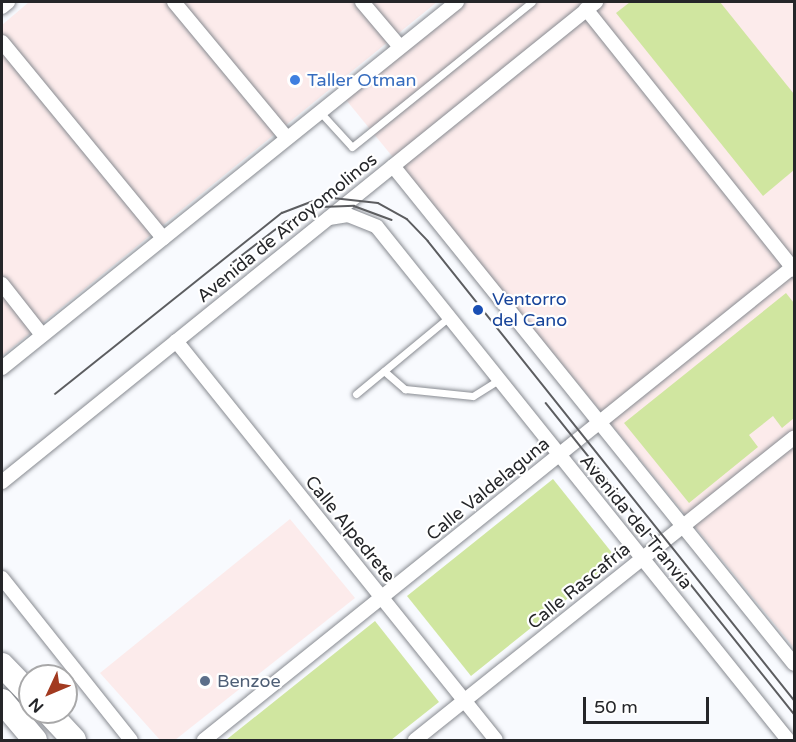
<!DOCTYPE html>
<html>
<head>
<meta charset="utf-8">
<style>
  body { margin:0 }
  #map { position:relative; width:796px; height:742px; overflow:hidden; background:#f8fafe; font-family:"Varela Round",sans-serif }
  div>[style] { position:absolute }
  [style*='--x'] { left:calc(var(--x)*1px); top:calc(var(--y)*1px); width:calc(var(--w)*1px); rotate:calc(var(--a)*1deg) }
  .industrial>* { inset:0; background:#fcebeb }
  .green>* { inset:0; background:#d0e6a0 }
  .roads { filter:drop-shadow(0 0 2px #888b91) drop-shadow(0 0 2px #888b91) }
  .lane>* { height:7px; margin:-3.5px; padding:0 3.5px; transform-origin:3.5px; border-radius:3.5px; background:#fff }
  .street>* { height:14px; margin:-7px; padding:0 7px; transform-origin:7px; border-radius:7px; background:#fff }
  .highway>* { height:24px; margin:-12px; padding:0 12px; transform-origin:12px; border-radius:12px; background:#fff }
  .tram>* { height:1.5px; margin:-0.75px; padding:0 0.75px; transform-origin:0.75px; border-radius:0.75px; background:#5c5d60 }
  .dots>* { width:16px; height:16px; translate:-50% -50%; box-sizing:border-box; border:3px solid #fff; border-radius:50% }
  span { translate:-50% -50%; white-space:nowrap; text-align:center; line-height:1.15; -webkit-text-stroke:4.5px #fff; paint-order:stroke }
  .shop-label { font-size:18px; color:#366cbe }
  .left { translate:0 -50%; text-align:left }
  .street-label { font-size:18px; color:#252629 }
  .transit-label { font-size:18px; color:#164399 }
  .service-label { font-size:18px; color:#4e5e75 }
  .frame { position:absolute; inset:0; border:3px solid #252629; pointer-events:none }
  .north { position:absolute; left:18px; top:664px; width:60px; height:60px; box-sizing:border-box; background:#fff; border:2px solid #a8a8a9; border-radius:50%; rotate:226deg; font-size:16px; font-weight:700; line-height:24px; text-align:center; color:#252629 }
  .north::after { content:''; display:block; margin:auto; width:21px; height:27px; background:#a23a20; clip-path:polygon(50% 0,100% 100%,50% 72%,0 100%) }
  .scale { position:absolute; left:583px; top:697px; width:126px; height:27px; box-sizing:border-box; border:3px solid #252629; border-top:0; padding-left:8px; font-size:18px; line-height:21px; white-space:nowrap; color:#252629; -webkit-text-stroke:4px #fff; paint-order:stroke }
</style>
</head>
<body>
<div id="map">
  <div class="industrial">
    <div style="clip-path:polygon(29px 2px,437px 2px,2px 356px,2px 25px)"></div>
    <div style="clip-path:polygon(446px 2px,794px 2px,794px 648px,338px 90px)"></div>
    <div style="clip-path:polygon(290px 519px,355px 598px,175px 740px,160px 740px,100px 673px)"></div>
  </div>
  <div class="green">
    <div style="clip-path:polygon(630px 2px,720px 2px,794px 94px,794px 170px,763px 196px,616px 13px)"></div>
    <div style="clip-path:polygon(786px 293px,794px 303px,794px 418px,782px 428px,773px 416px,749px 435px,758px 447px,689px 503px,624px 423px)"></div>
    <div style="clip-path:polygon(553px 479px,617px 559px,471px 676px,407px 596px)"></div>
    <div style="clip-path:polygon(375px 621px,439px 702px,391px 740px,226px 740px)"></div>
  </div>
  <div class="roads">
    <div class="lane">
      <div style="--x:320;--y:112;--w:47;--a:47.6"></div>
      <div style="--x:352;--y:147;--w:231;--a:-38.9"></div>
      <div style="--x:384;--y:371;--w:28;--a:41"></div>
      <div style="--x:405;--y:389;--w:68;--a:5.9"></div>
      <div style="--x:473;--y:396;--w:31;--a:-32"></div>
      <div style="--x:356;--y:394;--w:121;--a:-39.6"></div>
    </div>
    <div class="street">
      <div style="--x:174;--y:2;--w:177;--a:50.3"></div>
      <div style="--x:362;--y:2;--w:59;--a:49.8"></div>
      <div style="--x:2;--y:7;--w:8;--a:-40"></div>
      <div style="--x:586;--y:9;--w:334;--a:51.4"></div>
      <div style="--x:2;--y:42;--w:254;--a:50.6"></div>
      <div style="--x:393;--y:166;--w:639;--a:51.16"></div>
      <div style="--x:329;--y:218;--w:19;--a:-9"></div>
      <div style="--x:348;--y:215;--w:31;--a:22"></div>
      <div style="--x:377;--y:227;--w:657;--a:51.3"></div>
      <div style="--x:2;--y:284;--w:65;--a:51.9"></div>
      <div style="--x:176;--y:341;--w:511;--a:51.27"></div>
      <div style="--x:2;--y:368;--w:584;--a:-38.81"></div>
      <div style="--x:2;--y:482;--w:764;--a:-38.94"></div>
      <div style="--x:2;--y:578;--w:207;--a:51.5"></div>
      <div style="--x:204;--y:740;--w:757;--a:-38.78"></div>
      <div style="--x:415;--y:740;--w:485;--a:-38.6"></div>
    </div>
    <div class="highway">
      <div style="--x:2;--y:665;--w:40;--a:46"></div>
      <div style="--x:2;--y:701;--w:51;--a:49.8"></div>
      <div style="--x:48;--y:712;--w:38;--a:47"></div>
    </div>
  </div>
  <div class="tram">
    <div style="--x:232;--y:263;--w:67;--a:-37.7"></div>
    <div style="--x:285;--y:222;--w:40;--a:-22"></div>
    <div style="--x:322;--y:207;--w:32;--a:-2"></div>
    <div style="--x:354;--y:206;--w:40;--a:20.2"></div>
    <div style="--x:55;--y:394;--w:290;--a:-38.6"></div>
    <div style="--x:282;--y:213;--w:45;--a:-20.9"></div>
    <div style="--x:324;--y:197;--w:54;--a:6.3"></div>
    <div style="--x:378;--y:203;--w:33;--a:29"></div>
    <div style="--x:407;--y:219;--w:30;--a:46"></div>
    <div style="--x:428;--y:241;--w:587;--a:51.43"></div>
    <div style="--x:546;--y:403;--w:398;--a:51.4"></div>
  </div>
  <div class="dots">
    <div style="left:295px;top:80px;background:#3f7fe0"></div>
    <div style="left:478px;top:310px;background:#1a4fb4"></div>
    <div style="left:205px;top:681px;background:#5c6f8a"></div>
  </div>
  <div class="shop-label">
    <span class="left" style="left:307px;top:80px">Taller Otman</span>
  </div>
  <div class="street-label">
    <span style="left:287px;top:228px;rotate:-39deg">Avenida de Arroyomolinos</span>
    <span style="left:488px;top:489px;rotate:-39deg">Calle Valdelaguna</span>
    <span style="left:636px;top:522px;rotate:51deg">Avenida del Tranvía</span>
    <span style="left:350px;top:529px;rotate:51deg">Calle Alpedrete</span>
    <span style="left:579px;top:586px;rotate:-39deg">Calle Rascafría</span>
  </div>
  <div class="transit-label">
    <span class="left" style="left:492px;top:310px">Ventorro<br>del Cano</span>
  </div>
  <div class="service-label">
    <span class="left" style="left:217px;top:681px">Benzoe</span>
  </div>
  <div class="frame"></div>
  <div class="north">N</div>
  <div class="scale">50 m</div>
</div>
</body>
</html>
